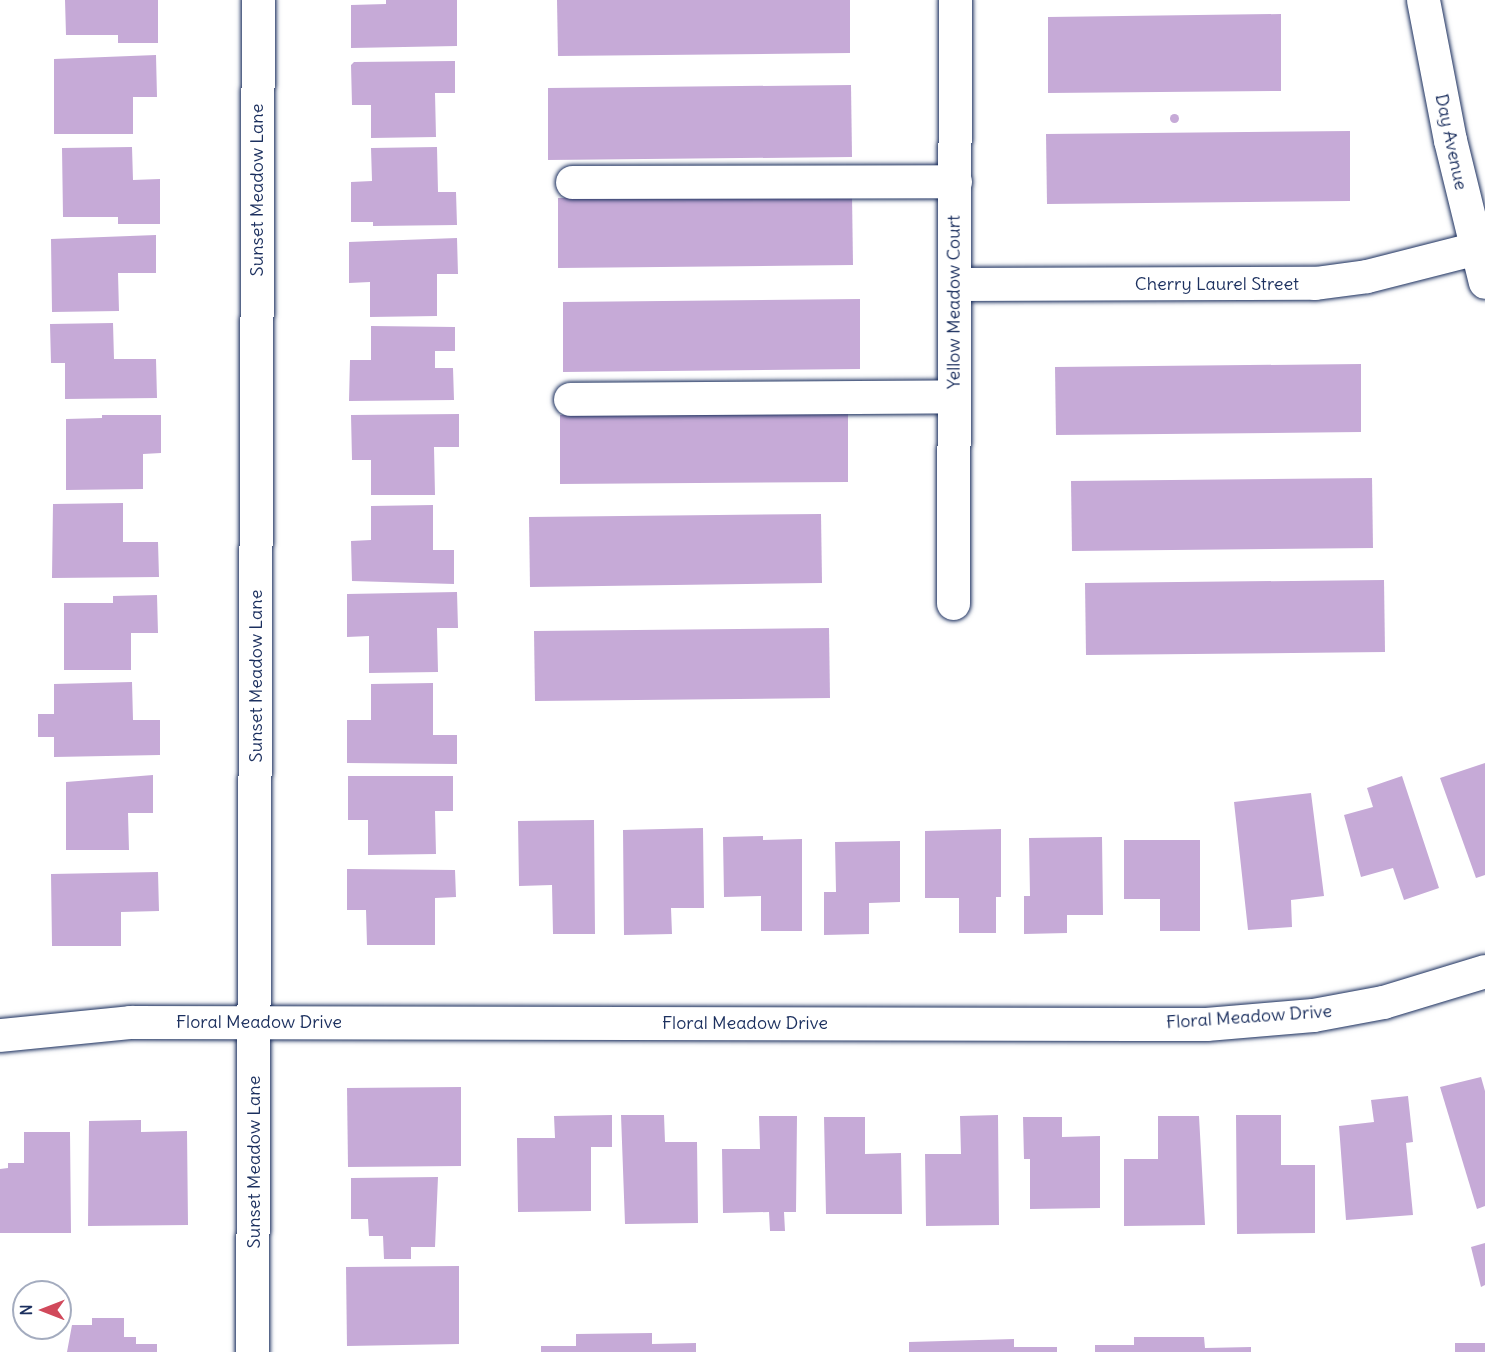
<!DOCTYPE html>
<html>
<head>
<meta charset="utf-8">
<style>
  body { margin:0 }
  #map { position:relative; width:1485px; height:1352px; overflow:hidden; background:#fff; font-family:Delius,sans-serif }
  div>[style] { position:absolute }
  [style*='--x'] { left:calc(var(--x)*1px); top:calc(var(--y)*1px); width:calc(var(--w)*1px); rotate:calc(var(--a)*1deg) }
  .building>* { inset:0; background:#c6aad7 }
  .round { border-radius:50% }
  .roads { filter:drop-shadow(0 0 2px #1b2f5e) drop-shadow(0 0 2px #1b2f5e) }
  .minor>* { height:33px; margin:-16.5px; padding:0 16.5px; transform-origin:16.5px; border-radius:16.5px; background:#fff }
  span { translate:-50% -50%; white-space:nowrap; text-align:center; line-height:1.15; -webkit-text-stroke:4.5px #fff; paint-order:stroke }
  .street-label { font-size:18px; color:#1b2f5e }
  .north { position:absolute; left:12px; top:1280px; width:60px; height:60px; box-sizing:border-box; background:#fff; border:2px solid #a4acbf; border-radius:50%; rotate:270deg; font-size:16px; font-weight:700; line-height:24px; text-align:center; color:#1b2f5e }
  .north::after { content:''; display:block; margin:auto; width:21px; height:27px; background:#d1495b; clip-path:polygon(50% 0,100% 100%,50% 72%,0 100%) }
</style>
</head>
<body>
<div id="map">
  <div class="building">
    <div style="clip-path:polygon(65px 0,158px 0,158px 43px,118px 43px,118px 35px,66px 35px)"></div>
    <div style="clip-path:polygon(386px 0,457px 0,457px 46px,351px 48px,351px 5px,386px 4px)"></div>
    <div style="clip-path:polygon(557px 0,850px 0,850px 53px,558px 56px)"></div>
    <div style="clip-path:polygon(1281px 14px,1281px 91px,1048px 93px,1048px 17px)"></div>
    <div style="clip-path:polygon(156px 55px,157px 97px,133px 97px,133px 134px,54px 134px,54px 59px)"></div>
    <div style="clip-path:polygon(455px 61px,455px 93px,435px 93px,436px 137px,371px 138px,371px 105px,352px 105px,351px 65px,354px 62px)"></div>
    <div style="clip-path:polygon(851px 85px,852px 157px,548px 160px,548px 88px)"></div>
    <div class="round" style="left:1169.5px;top:113.5px;width:9px;height:9px"></div>
    <div style="clip-path:polygon(1350px 131px,1350px 201px,1047px 204px,1046px 134px)"></div>
    <div style="clip-path:polygon(132px 147px,133px 180px,160px 179px,160px 224px,118px 224px,118px 217px,63px 217px,62px 148px)"></div>
    <div style="clip-path:polygon(437px 147px,438px 192px,456px 192px,457px 225px,373px 226px,373px 222px,351px 222px,351px 182px,372px 181px,371px 148px)"></div>
    <div style="clip-path:polygon(852px 195px,853px 265px,558px 268px,558px 198px)"></div>
    <div style="clip-path:polygon(156px 235px,156px 273px,118px 273px,119px 311px,52px 312px,51px 239px)"></div>
    <div style="clip-path:polygon(457px 238px,458px 274px,437px 274px,437px 316px,370px 317px,370px 282px,349px 283px,349px 242px)"></div>
    <div style="clip-path:polygon(860px 299px,860px 369px,563px 372px,563px 302px)"></div>
    <div style="clip-path:polygon(113px 323px,114px 359px,156px 359px,157px 398px,65px 399px,65px 363px,51px 363px,50px 324px)"></div>
    <div style="clip-path:polygon(371px 326px,455px 327px,455px 351px,435px 351px,435px 368px,453px 368px,454px 400px,349px 401px,350px 360px,371px 360px)"></div>
    <div style="clip-path:polygon(1361px 364px,1361px 432px,1056px 435px,1055px 367px)"></div>
    <div style="clip-path:polygon(848px 412px,848px 482px,560px 484px,560px 415px)"></div>
    <div style="clip-path:polygon(459px 414px,459px 447px,434px 447px,435px 495px,371px 495px,371px 460px,352px 460px,351px 415px)"></div>
    <div style="clip-path:polygon(102px 415px,161px 415px,161px 453px,143px 454px,143px 489px,66px 490px,66px 419px,102px 418px)"></div>
    <div style="clip-path:polygon(1372px 478px,1373px 548px,1072px 551px,1071px 481px)"></div>
    <div style="clip-path:polygon(123px 503px,123px 542px,158px 542px,159px 577px,52px 578px,53px 504px)"></div>
    <div style="clip-path:polygon(433px 505px,433px 550px,454px 550px,454px 584px,352px 581px,351px 541px,371px 540px,371px 506px)"></div>
    <div style="clip-path:polygon(821px 514px,822px 583px,530px 587px,529px 517px)"></div>
    <div style="clip-path:polygon(1384px 580px,1385px 652px,1086px 655px,1085px 583px)"></div>
    <div style="clip-path:polygon(457px 592px,458px 628px,437px 628px,438px 672px,369px 673px,369px 636px,347px 637px,347px 594px)"></div>
    <div style="clip-path:polygon(157px 595px,158px 633px,131px 633px,131px 670px,64px 670px,64px 603px,113px 603px,113px 596px)"></div>
    <div style="clip-path:polygon(829px 628px,830px 698px,535px 701px,534px 631px)"></div>
    <div style="clip-path:polygon(132px 682px,133px 720px,160px 720px,160px 755px,54px 757px,54px 737px,38px 737px,38px 714px,54px 714px,54px 684px)"></div>
    <div style="clip-path:polygon(433px 683px,433px 735px,457px 735px,457px 764px,347px 763px,347px 720px,371px 720px,371px 684px)"></div>
    <div style="clip-path:polygon(1485px 763px,1485px 875px,1476px 878px,1440px 778px)"></div>
    <div style="clip-path:polygon(153px 775px,153px 813px,128px 813px,129px 850px,66px 850px,66px 782px)"></div>
    <div style="clip-path:polygon(348px 776px,453px 776px,453px 811px,435px 811px,436px 854px,368px 855px,368px 820px,348px 820px)"></div>
    <div style="clip-path:polygon(1402px 776px,1439px 888px,1404px 900px,1393px 868px,1361px 877px,1344px 815px,1373px 807px,1367px 788px)"></div>
    <div style="clip-path:polygon(1311px 793px,1324px 896px,1291px 900px,1292px 927px,1248px 930px,1234px 802px)"></div>
    <div style="clip-path:polygon(594px 820px,595px 934px,553px 934px,552px 885px,519px 886px,518px 821px)"></div>
    <div style="clip-path:polygon(703px 828px,704px 908px,671px 908px,672px 934px,624px 935px,623px 830px)"></div>
    <div style="clip-path:polygon(1001px 829px,1001px 897px,996px 897px,996px 933px,959px 933px,959px 898px,925px 898px,925px 831px)"></div>
    <div style="clip-path:polygon(763px 836px,763px 840px,802px 839px,802px 931px,761px 931px,761px 896px,724px 897px,723px 837px)"></div>
    <div style="clip-path:polygon(1102px 837px,1103px 915px,1067px 915px,1067px 933px,1024px 934px,1024px 896px,1030px 896px,1029px 838px)"></div>
    <div style="clip-path:polygon(1124px 840px,1200px 840px,1200px 931px,1160px 931px,1160px 899px,1124px 899px)"></div>
    <div style="clip-path:polygon(900px 841px,900px 902px,869px 903px,869px 934px,824px 935px,824px 892px,836px 892px,835px 842px)"></div>
    <div style="clip-path:polygon(347px 869px,455px 870px,456px 897px,435px 898px,435px 945px,367px 945px,366px 910px,347px 910px)"></div>
    <div style="clip-path:polygon(158px 872px,159px 911px,121px 912px,121px 946px,52px 946px,51px 874px)"></div>
    <div style="clip-path:polygon(1481px 1077px,1485px 1091px,1485px 1206px,1477px 1209px,1440px 1087px)"></div>
    <div style="clip-path:polygon(461px 1087px,461px 1166px,348px 1167px,347px 1088px)"></div>
    <div style="clip-path:polygon(1408px 1096px,1413px 1142px,1406px 1143px,1413px 1215px,1346px 1220px,1339px 1126px,1374px 1122px,1371px 1100px)"></div>
    <div style="clip-path:polygon(612px 1115px,612px 1147px,591px 1147px,591px 1211px,518px 1212px,517px 1138px,555px 1138px,554px 1116px)"></div>
    <div style="clip-path:polygon(621px 1115px,664px 1115px,665px 1142px,697px 1142px,698px 1223px,625px 1224px)"></div>
    <div style="clip-path:polygon(998px 1115px,999px 1225px,926px 1226px,925px 1154px,961px 1154px,960px 1116px)"></div>
    <div style="clip-path:polygon(1236px 1115px,1281px 1115px,1281px 1165px,1315px 1165px,1315px 1233px,1237px 1234px)"></div>
    <div style="clip-path:polygon(759px 1116px,797px 1116px,796px 1212px,784px 1212px,785px 1231px,770px 1231px,769px 1212px,723px 1213px,722px 1149px,760px 1149px)"></div>
    <div style="clip-path:polygon(1158px 1116px,1199px 1116px,1205px 1225px,1124px 1226px,1124px 1159px,1158px 1159px)"></div>
    <div style="clip-path:polygon(824px 1117px,865px 1117px,865px 1154px,901px 1153px,902px 1214px,826px 1214px)"></div>
    <div style="clip-path:polygon(1023px 1117px,1062px 1117px,1062px 1137px,1100px 1136px,1100px 1208px,1030px 1209px,1030px 1159px,1024px 1159px)"></div>
    <div style="clip-path:polygon(141px 1120px,141px 1132px,187px 1131px,188px 1225px,88px 1226px,89px 1121px)"></div>
    <div style="clip-path:polygon(24px 1132px,70px 1132px,71px 1233px,0 1233px,0 1169px,8px 1168px,8px 1163px,24px 1163px)"></div>
    <div style="clip-path:polygon(438px 1177px,435px 1247px,411px 1247px,411px 1259px,384px 1259px,383px 1236px,369px 1236px,368px 1219px,351px 1219px,351px 1178px)"></div>
    <div style="clip-path:polygon(1485px 1243px,1485px 1285px,1481px 1287px,1471px 1247px)"></div>
    <div style="clip-path:polygon(459px 1266px,459px 1344px,347px 1346px,346px 1267px)"></div>
    <div style="clip-path:polygon(92px 1318px,124px 1318px,124px 1337px,136px 1337px,136px 1344px,157px 1344px,157px 1352px,67px 1352px,72px 1325px,92px 1325px)"></div>
    <div style="clip-path:polygon(652px 1333px,652px 1344px,696px 1343px,696px 1352px,541px 1352px,541px 1346px,576px 1346px,576px 1334px)"></div>
    <div style="clip-path:polygon(1134px 1337px,1204px 1337px,1205px 1348px,1251px 1347px,1251px 1352px,1095px 1352px,1095px 1345px,1134px 1345px)"></div>
    <div style="clip-path:polygon(1014px 1339px,1014px 1347px,1057px 1347px,1057px 1352px,909px 1352px,909px 1342px)"></div>
    <div style="clip-path:polygon(1455px 1343px,1485px 1343px,1485px 1352px,1455px 1352px)"></div>
  </div>
  <div class="roads">
    <div class="minor">
      <div style="--x:1423;--y:0;--w:143;--a:79.1"></div>
      <div style="--x:1450;--y:140;--w:146;--a:76.2"></div>
      <div style="--x:572;--y:182;--w:383;--a:-0.1"></div>
      <div style="--x:955;--y:284;--w:360;--a:-0.2"></div>
      <div style="--x:1315;--y:283;--w:52;--a:-7.7"></div>
      <div style="--x:1367;--y:276;--w:122;--a:-14.3"></div>
      <div style="--x:570;--y:399;--w:384;--a:-0.4"></div>
      <div style="--x:953;--y:603;--w:603;--a:-89.81"></div>
      <div style="--x:0;--y:1035;--w:131;--a:-5.7"></div>
      <div style="--x:130;--y:1022;--w:1076;--a:0.11"></div>
      <div style="--x:1206;--y:1024;--w:107;--a:-4.8"></div>
      <div style="--x:1313;--y:1015;--w:71;--a:-10.5"></div>
      <div style="--x:1383;--y:1002;--w:107;--a:-16.9"></div>
      <div style="--x:252;--y:1352;--w:1352;--a:-89.75"></div>
    </div>
  </div>
  <div class="street-label">
    <span style="left:1451px;top:142px;rotate:78deg">Day Avenue</span>
    <span style="left:257px;top:190px;rotate:-90deg">Sunset Meadow Lane</span>
    <span style="left:1217px;top:284px">Cherry Laurel Street</span>
    <span style="left:954px;top:302px;rotate:-90deg">Yellow Meadow Court</span>
    <span style="left:256px;top:676px;rotate:-90deg">Sunset Meadow Lane</span>
    <span style="left:1249px;top:1017px;rotate:-4deg">Floral Meadow Drive</span>
    <span style="left:259px;top:1022px">Floral Meadow Drive</span>
    <span style="left:745px;top:1023px">Floral Meadow Drive</span>
    <span style="left:254px;top:1162px;rotate:-90deg">Sunset Meadow Lane</span>
  </div>
  <div class="north">N</div>
</div>
</body>
</html>
